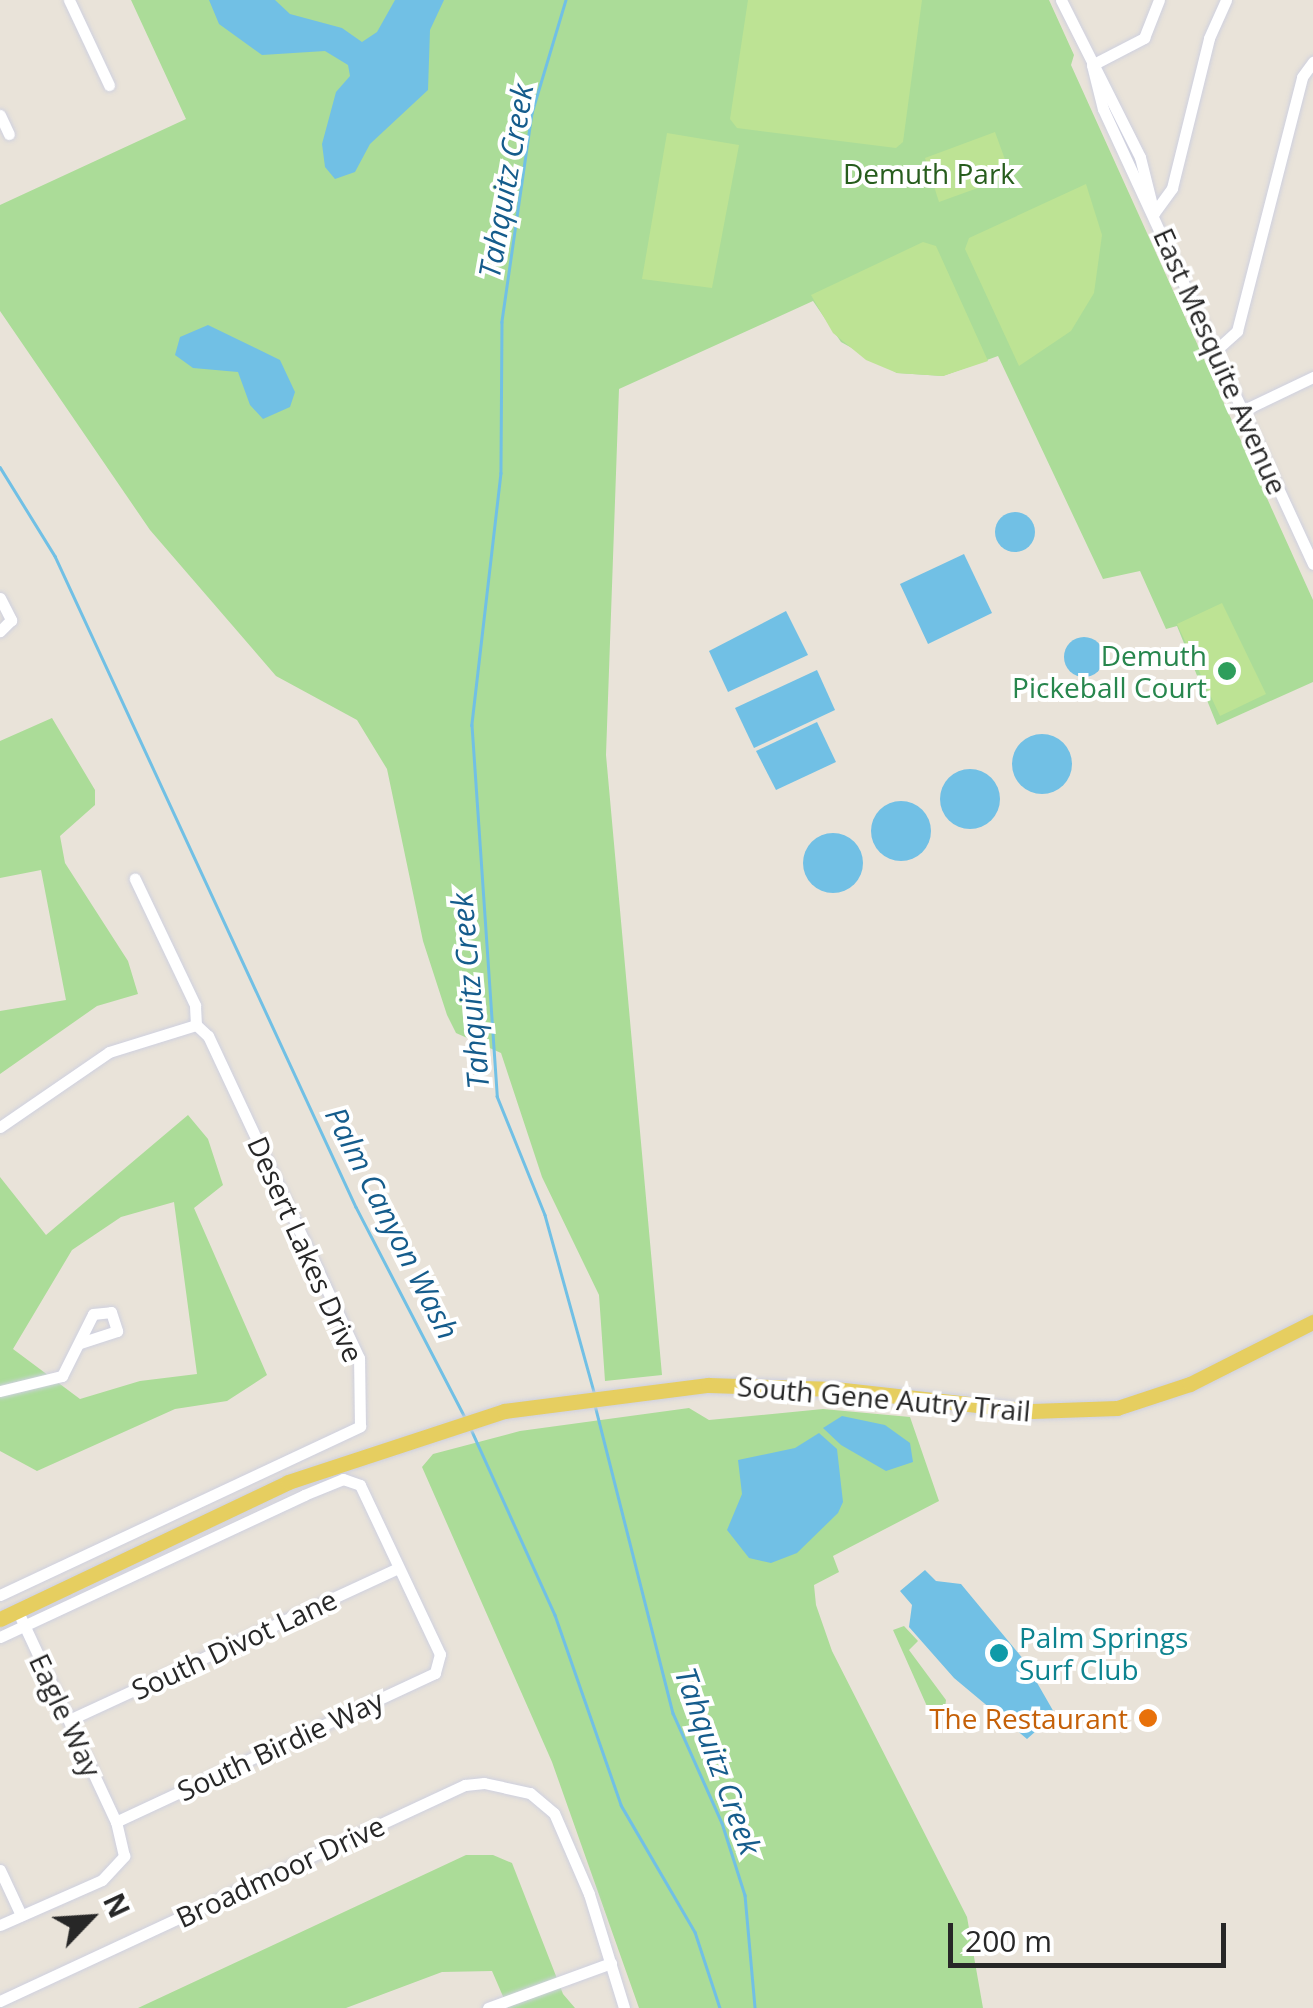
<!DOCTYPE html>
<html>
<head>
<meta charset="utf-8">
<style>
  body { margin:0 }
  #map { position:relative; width:1313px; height:2008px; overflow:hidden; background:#e9e3d9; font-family:"Open Sans",sans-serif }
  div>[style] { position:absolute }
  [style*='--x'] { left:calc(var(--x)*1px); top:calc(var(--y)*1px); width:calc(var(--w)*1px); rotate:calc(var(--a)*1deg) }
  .green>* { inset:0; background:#abdc98 }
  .pitch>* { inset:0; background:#bde394 }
  .water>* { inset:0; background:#71c0e5 }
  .round { border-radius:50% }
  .stream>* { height:2.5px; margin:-1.25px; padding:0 1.25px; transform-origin:1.25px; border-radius:1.25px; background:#71c0e5 }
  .roads { filter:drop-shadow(0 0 2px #ced0df) drop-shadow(0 0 2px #ced0df) }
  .minor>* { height:11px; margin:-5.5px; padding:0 5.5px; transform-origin:5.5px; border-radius:5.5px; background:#fff }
  .major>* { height:15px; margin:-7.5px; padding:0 7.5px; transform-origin:7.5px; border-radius:7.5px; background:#e6ce60 }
  .dots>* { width:28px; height:28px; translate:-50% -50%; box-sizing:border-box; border:5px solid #fff; border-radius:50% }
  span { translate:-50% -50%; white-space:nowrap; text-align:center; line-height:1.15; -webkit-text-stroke:8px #fff; paint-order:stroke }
  .park-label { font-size:28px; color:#275d1d }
  .street-label { font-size:28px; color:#272727 }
  .leisure-label { font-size:28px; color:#27864d }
  .right { translate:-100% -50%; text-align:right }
  .culture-label { font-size:28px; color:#0d838f }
  .left { translate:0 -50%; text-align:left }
  .food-label { font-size:28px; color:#c56008 }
  .water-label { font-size:30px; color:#155c8c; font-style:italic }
  .north { position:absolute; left:40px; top:1868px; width:100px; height:100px; -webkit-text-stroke:8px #fff; paint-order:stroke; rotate:65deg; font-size:28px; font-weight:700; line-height:40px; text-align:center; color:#272727 }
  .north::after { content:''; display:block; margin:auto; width:35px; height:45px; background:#272727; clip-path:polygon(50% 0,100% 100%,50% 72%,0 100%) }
  .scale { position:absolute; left:948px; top:1923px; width:278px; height:45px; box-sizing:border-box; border:5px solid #272727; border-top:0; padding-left:12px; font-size:30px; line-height:35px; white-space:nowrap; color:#272727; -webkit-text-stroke:8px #fff; paint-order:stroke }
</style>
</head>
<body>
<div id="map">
  <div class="green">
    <div style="clip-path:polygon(131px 0,1049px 0,1074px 55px,1071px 65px,1313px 600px,1313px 682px,1217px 725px,1177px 626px,1166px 629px,1140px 571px,1103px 579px,998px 356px,943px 376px,897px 373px,841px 342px,813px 301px,619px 389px,606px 755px,662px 1375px,605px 1381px,599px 1295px,542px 1177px,501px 1053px,456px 1033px,447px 1015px,423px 941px,387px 769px,357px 720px,276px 676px,150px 530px,0 311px,0 205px,186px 119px)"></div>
    <div style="clip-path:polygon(52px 718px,95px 790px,95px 805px,60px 836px,65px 863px,128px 961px,138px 994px,97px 1006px,0 1074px,0 1011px,66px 1000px,41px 870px,0 878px,0 741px)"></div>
    <div style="clip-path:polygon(evenodd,188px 1115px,208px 1139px,223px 1185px,194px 1208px,267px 1375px,227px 1401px,175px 1409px,37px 1471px,0 1451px,0 1177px,46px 1235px,188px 1115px,174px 1202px,197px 1374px,140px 1381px,80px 1399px,13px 1349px,72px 1250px,121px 1217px,174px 1202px)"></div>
    <div style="clip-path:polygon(689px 1408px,709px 1420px,823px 1409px,910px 1417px,939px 1501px,833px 1556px,839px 1572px,814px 1585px,816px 1605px,832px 1651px,967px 1917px,983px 2008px,639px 2008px,552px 1762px,422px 1467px,433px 1454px,520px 1431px)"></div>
    <div style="clip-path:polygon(904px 1626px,918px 1641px,909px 1650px,946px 1700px,945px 1708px,930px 1713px,893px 1630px)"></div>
    <div style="clip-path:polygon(466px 1855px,493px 1855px,512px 1863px,563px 1994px,575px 2008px,508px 2008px,492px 1971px,442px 1972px,346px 2008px,138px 2008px)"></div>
  </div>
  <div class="pitch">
    <div style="clip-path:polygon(748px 0,922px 0,903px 142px,896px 148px,737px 128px,730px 119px)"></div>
    <div style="clip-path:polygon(995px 132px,1011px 176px,939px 202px,925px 158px)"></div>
    <div style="clip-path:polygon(667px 133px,739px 145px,712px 288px,642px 279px)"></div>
    <div style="clip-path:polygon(1086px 184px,1102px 235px,1094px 293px,1071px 331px,1019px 366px,965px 249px,969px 238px)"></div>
    <div style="clip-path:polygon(923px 242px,936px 246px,988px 361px,943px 376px,897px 373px,866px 360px,833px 333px,811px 295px)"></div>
    <div style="clip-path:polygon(1222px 603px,1266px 694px,1220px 716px,1177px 624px)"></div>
  </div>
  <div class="water">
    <div style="clip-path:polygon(209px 0,275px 0,290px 14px,342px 28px,362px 42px,377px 32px,395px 0,444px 0,430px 30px,428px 90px,370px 144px,355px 172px,335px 179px,325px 167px,322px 144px,336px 92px,350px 76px,348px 65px,325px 51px,262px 55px,219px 24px)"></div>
    <div style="clip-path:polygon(208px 325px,280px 360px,295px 392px,290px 407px,263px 419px,250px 405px,238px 372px,193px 368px,175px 355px,180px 337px)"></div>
    <div class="round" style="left:995px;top:512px;width:40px;height:40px"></div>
    <div style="clip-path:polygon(964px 554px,992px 613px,928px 644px,900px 584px)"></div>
    <div style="clip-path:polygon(786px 611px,808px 655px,728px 692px,709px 651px)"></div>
    <div class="round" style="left:1064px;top:637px;width:40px;height:40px"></div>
    <div style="clip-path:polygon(817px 670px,835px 710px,754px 748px,735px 708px)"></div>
    <div style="clip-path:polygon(817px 722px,836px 762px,776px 790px,756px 751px)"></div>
    <div class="round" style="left:1012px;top:734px;width:60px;height:60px"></div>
    <div class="round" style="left:940px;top:769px;width:60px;height:60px"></div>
    <div class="round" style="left:871px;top:801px;width:60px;height:60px"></div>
    <div class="round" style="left:803px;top:833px;width:60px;height:60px"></div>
    <div style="clip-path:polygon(842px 1416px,885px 1425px,910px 1443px,913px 1462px,886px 1471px,841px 1445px,823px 1428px)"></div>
    <div style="clip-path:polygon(819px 1433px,837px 1449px,843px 1502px,838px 1513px,797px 1553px,771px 1563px,749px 1558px,727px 1530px,742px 1494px,738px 1460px,795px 1448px)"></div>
    <div style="clip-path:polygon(925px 1570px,936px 1581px,961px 1584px,1024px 1660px,1055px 1714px,1027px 1739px,954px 1678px,909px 1627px,912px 1605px,900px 1591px)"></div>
  </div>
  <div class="stream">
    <div style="--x:566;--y:0;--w:118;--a:106.7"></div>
    <div style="--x:532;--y:113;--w:211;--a:98.2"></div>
    <div style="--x:502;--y:322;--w:151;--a:90.4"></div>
    <div style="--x:501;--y:473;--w:254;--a:96.6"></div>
    <div style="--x:472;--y:725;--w:372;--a:86.1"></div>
    <div style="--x:497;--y:1096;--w:128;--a:68"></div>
    <div style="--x:545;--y:1215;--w:184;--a:74.5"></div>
    <div style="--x:0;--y:467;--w:105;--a:58.3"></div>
    <div style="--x:55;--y:556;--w:717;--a:65.19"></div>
    <div style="--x:356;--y:1207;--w:237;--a:62.6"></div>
    <div style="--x:595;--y:1405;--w:318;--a:75.8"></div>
    <div style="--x:673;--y:1713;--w:120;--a:66"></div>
    <div style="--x:722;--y:1823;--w:76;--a:72.3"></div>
    <div style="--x:745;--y:1895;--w:113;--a:84.9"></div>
    <div style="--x:471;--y:1429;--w:204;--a:65.7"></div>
    <div style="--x:555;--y:1615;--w:201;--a:70.8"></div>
    <div style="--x:621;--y:1805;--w:147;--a:59.8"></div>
    <div style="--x:695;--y:1932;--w:80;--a:71.8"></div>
  </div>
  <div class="roads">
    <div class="minor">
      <div style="--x:69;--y:0;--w:94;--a:64.8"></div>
      <div style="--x:1061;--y:0;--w:176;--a:63.3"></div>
      <div style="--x:1140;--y:157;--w:58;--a:76"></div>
      <div style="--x:1092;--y:65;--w:45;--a:76"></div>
      <div style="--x:1103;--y:109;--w:501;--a:65.22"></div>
      <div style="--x:1092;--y:65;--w:59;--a:-27.4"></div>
      <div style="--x:1144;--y:38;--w:41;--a:-68.5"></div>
      <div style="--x:0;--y:115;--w:21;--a:65"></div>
      <div style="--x:1154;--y:213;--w:31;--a:-54"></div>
      <div style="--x:1172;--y:188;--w:154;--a:-76.1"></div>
      <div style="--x:1209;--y:38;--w:42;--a:-65.9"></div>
      <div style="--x:1215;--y:351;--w:30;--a:-42"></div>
      <div style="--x:1237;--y:331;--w:262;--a:-75.6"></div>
      <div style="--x:1302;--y:77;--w:19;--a:-54"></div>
      <div style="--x:1242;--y:411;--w:79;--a:-25.6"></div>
      <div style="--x:0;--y:598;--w:25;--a:63"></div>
      <div style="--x:11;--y:620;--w:16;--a:135"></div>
      <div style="--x:0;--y:1127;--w:132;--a:-34.5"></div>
      <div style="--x:109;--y:1052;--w:91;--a:-17.2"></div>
      <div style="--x:0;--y:1391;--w:64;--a:-13.6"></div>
      <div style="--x:62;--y:1376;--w:69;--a:-63.4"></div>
      <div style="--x:93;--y:1314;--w:18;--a:-6"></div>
      <div style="--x:111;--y:1312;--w:20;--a:72"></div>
      <div style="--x:117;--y:1331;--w:38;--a:162"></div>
      <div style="--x:0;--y:1595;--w:398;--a:-25.1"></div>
      <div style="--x:360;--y:1426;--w:68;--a:-90.8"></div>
      <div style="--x:359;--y:1358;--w:356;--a:-115.1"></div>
      <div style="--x:208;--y:1036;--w:16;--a:-137"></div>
      <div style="--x:196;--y:1025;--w:20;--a:-93"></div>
      <div style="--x:195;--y:1005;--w:140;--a:-115.5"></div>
      <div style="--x:0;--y:1637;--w:336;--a:-25"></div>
      <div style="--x:304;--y:1495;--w:42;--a:-22.3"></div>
      <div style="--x:343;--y:1479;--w:18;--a:19"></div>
      <div style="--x:360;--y:1485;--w:187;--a:64.7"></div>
      <div style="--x:440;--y:1654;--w:20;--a:105"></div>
      <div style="--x:435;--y:1673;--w:352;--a:155"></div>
      <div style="--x:69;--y:1720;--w:362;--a:-24.8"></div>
      <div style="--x:0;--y:1870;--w:50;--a:65"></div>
      <div style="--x:0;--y:1925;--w:111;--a:-23.8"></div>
      <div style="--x:102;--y:1880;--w:33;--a:-47"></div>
      <div style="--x:124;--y:1856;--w:35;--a:-103"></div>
      <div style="--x:116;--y:1822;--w:225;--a:-115"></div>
      <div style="--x:0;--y:2001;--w:513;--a:-24.92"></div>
      <div style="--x:465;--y:1785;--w:19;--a:-6"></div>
      <div style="--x:484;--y:1783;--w:47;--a:12.3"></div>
      <div style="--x:530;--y:1793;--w:31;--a:40"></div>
      <div style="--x:554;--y:1813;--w:88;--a:66.6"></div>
      <div style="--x:589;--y:1894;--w:119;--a:72.9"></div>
      <div style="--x:488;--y:2008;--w:131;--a:-20.1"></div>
    </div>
    <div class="major">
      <div style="--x:0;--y:1619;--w:319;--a:-25.4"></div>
      <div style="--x:288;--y:1482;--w:227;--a:-18.2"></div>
      <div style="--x:504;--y:1411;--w:206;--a:-7.3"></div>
      <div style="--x:708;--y:1385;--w:127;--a:1.8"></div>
      <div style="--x:835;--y:1389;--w:198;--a:6.4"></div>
      <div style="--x:1032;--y:1411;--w:85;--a:-2"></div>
      <div style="--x:1117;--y:1408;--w:77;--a:-18.2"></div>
      <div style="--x:1190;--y:1384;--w:138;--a:-26.8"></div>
    </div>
  </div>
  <div class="dots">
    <div style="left:1227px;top:671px;background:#2e9e5b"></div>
    <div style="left:999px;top:1653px;background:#0f9aa8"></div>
    <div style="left:1148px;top:1718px;background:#e8710a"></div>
  </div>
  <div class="park-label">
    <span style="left:929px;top:173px">Demuth Park</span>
  </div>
  <div class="street-label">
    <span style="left:1221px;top:361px;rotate:66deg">East Mesquite Avenue</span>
    <span style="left:306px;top:1249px;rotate:66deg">Desert Lakes Drive</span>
    <span style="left:884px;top:1398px;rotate:5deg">South Gene Autry Trail</span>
    <span style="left:234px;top:1644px;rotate:-25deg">South Divot Lane</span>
    <span style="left:66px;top:1715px;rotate:65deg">Eagle Way</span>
    <span style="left:280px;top:1745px;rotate:-25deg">South Birdie Way</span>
    <span style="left:280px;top:1871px;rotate:-25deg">Broadmoor Drive</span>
  </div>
  <div class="leisure-label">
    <span class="right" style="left:1207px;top:671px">Demuth<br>Pickeball Court</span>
  </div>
  <div class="culture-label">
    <span class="left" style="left:1019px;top:1653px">Palm Springs<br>Surf Club</span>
  </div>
  <div class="food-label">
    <span class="right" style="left:1128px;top:1718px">The Restaurant</span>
  </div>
  <div class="water-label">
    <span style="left:506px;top:181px;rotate:-80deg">Tahquitz Creek</span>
    <span style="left:470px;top:991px;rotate:-95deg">Tahquitz Creek</span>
    <span style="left:392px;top:1223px;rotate:63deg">Palm Canyon Wash</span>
    <span style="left:718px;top:1761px;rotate:70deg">Tahquitz Creek</span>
  </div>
  <div class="north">N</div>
  <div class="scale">200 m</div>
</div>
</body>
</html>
